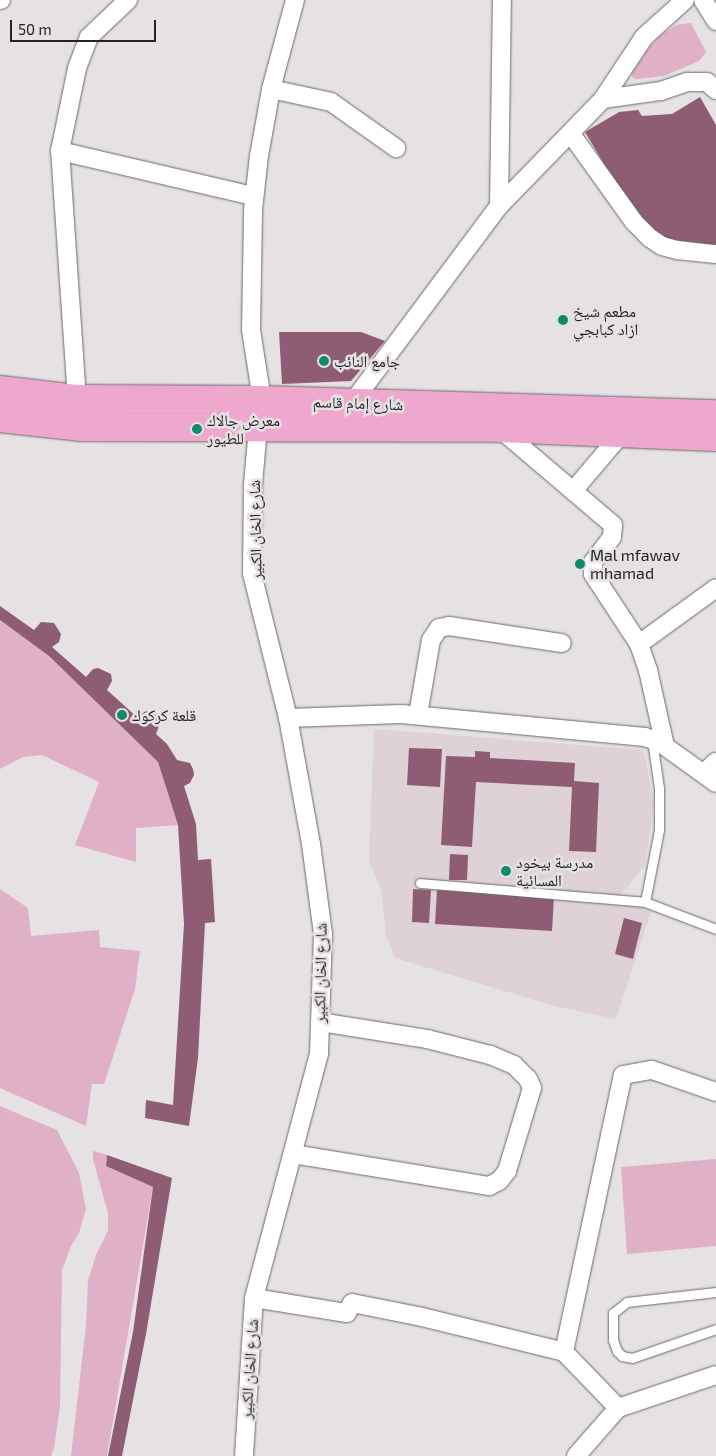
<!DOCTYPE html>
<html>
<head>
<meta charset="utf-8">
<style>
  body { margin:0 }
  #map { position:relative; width:716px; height:1456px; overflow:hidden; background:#e6e1e3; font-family:"Exo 2","Noto Naskh Arabic",sans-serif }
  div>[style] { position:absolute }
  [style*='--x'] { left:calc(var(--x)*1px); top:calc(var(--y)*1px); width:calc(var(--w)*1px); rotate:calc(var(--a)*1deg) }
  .built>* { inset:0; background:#ded2d7 }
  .green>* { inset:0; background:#e0b0c6 }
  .building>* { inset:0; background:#8e5d74 }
  .roads { filter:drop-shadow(0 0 1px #6c6869) drop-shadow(0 0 1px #6c6869) }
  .lane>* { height:9px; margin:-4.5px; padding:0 4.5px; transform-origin:4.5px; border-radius:4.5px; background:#fff }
  .street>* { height:18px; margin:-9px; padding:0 9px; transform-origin:9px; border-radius:9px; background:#fff }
  .primary>* { height:28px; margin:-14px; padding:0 14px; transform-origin:14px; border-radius:14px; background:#eea8cd }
  .dots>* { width:14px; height:14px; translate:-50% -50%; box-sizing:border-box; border:2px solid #e6e1e3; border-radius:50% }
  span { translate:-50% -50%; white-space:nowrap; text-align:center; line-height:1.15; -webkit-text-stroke:5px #e6e1e3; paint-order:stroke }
  .poi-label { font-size:16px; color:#242323 }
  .left { translate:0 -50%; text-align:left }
  .street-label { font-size:16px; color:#242323 }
  .scale { position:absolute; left:10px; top:20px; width:146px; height:22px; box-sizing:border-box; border:2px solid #242323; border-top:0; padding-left:6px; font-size:15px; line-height:18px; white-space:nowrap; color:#242323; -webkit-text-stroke:4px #e6e1e3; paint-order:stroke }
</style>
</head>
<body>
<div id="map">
  <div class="built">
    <div style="clip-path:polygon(374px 729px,644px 750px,654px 805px,645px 865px,620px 896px,652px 909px,616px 1019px,554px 1006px,395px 958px,386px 935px,381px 890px,369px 860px)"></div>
  </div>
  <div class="green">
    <div style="clip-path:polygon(691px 23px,706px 52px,699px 61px,664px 76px,636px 79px,632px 77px,632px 73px,647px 50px,660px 36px,676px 25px)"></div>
    <div style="clip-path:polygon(0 620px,49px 656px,158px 762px,178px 825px,136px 828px,136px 862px,75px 845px,99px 782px,42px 755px,23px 757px,0 769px)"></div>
    <div style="clip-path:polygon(0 889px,28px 908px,31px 936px,99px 930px,100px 947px,140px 951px,135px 989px,104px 1084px,92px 1084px,86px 1126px,0 1088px)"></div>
    <div style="clip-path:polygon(0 1106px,57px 1130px,79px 1173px,86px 1209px,79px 1233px,71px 1246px,62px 1270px,60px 1407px,54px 1448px,51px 1456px,0 1456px)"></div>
    <div style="clip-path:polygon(93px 1151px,107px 1155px,106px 1166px,153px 1187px,107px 1456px,71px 1456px,86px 1325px,88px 1281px,96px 1255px,108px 1230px,108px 1213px,93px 1159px)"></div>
    <div style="clip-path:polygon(716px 1159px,716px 1246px,627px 1254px,621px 1167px)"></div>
  </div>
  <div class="building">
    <div style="clip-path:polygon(700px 97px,716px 125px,716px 246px,661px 238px,641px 219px,622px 194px,585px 132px,619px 112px,638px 110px,642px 116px,672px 114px)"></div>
    <div style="clip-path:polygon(279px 332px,361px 332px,385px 341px,351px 381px,282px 384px)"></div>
    <div style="clip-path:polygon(0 606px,34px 630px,41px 622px,54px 623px,61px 634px,59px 642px,52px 647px,86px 677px,93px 669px,98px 668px,111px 674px,112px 681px,107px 690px,137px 717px,146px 711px,154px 713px,159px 717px,160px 723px,156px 734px,167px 744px,177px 760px,190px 763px,193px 769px,194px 775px,190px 783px,184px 786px,196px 824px,198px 860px,211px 859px,215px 922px,205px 923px,198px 1058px,189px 1126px,145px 1118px,146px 1100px,173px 1105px,184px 924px,178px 825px,158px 762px,49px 656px,0 620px)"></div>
    <div style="clip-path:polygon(409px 748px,442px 749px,440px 787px,407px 785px)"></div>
    <div style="clip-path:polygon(475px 751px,490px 752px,490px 758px,575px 763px,574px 781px,599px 783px,596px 852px,569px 851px,572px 787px,476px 782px,472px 847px,441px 845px,446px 756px,475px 757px)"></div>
    <div style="clip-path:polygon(450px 854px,468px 855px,467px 880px,449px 880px)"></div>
    <div style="clip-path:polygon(413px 889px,431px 890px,429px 923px,412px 922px)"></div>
    <div style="clip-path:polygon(437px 890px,554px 897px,552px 931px,435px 924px)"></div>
    <div style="clip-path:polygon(624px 918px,642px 923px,633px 959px,615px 954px)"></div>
    <div style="clip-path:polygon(107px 1155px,172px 1178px,146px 1334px,122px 1456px,108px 1456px,133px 1332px,153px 1187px,106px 1166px)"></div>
  </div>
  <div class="roads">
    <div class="lane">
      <div style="--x:652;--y:740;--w:49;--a:81.7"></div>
      <div style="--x:659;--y:788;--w:42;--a:90"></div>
      <div style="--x:659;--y:830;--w:73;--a:101"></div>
      <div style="--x:645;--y:902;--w:76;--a:20.8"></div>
      <div style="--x:420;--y:883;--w:226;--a:4.8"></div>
      <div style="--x:716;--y:1292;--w:90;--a:173.6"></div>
      <div style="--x:627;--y:1302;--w:18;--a:142"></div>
      <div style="--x:613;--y:1313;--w:27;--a:90"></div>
      <div style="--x:613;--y:1340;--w:12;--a:70"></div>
      <div style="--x:617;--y:1351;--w:7;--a:45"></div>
      <div style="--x:622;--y:1356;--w:10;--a:11"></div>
      <div style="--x:632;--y:1358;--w:89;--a:-19"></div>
    </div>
    <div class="street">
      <div style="--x:0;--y:0;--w:1;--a:0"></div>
      <div style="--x:703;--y:0;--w:25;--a:58"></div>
      <div style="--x:271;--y:89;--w:61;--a:12.2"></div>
      <div style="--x:331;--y:102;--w:80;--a:35.3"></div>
      <div style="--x:603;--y:99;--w:59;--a:-7.9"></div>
      <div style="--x:661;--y:91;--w:28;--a:-19"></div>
      <div style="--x:687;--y:82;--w:20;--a:0"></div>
      <div style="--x:707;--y:82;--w:12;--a:42"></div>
      <div style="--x:571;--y:134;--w:108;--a:54.4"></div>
      <div style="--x:634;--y:222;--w:23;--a:45"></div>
      <div style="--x:650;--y:238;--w:14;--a:34"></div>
      <div style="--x:662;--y:246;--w:16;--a:15"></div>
      <div style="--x:677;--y:250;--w:39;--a:6"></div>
      <div style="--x:60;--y:151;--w:199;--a:13.1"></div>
      <div style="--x:499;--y:206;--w:206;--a:-89.2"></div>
      <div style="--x:77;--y:399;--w:249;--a:-93.9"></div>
      <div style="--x:60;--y:151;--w:85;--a:-78.4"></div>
      <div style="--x:77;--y:68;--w:33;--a:-69"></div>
      <div style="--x:89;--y:37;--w:54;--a:-43.5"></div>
      <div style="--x:262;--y:400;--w:71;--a:-98.9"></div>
      <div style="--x:251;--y:330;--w:120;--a:-89"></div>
      <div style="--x:253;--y:210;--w:54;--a:-83.7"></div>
      <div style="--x:259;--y:156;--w:68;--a:-79.8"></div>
      <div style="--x:271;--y:89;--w:92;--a:-74.9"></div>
      <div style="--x:352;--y:403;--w:246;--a:-53.3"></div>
      <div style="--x:499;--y:206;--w:149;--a:-45.8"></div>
      <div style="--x:603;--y:99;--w:74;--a:-56.5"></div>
      <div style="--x:644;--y:37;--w:55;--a:-42.1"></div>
      <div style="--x:499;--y:428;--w:150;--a:40.4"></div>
      <div style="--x:613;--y:525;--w:12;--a:95"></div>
      <div style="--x:612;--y:537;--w:31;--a:127"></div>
      <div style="--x:593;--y:562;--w:12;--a:90"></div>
      <div style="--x:593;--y:574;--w:84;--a:56.7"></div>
      <div style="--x:639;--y:644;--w:28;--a:71"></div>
      <div style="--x:648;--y:670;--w:78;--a:77.4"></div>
      <div style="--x:573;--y:491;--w:76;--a:-49.8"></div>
      <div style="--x:639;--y:644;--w:95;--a:-36"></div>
      <div style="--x:418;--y:715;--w:76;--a:-80.2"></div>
      <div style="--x:431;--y:640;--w:14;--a:-56"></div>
      <div style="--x:439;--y:628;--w:10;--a:-11"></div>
      <div style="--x:449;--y:626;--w:114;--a:8.6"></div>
      <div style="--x:288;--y:718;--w:113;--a:-2"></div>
      <div style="--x:401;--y:714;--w:245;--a:5.4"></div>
      <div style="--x:645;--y:737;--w:15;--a:20"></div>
      <div style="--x:659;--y:742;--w:70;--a:35.7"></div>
      <div style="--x:704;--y:773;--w:16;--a:-43"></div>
      <div style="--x:293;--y:1154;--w:199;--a:9.3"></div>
      <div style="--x:489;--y:1186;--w:11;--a:-27"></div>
      <div style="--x:499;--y:1181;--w:13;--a:-51"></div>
      <div style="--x:507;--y:1171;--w:87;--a:-73.2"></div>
      <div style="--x:532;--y:1088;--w:10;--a:-114"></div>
      <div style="--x:528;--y:1079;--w:20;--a:-135"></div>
      <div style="--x:514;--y:1065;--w:26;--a:-157"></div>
      <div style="--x:490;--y:1055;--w:65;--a:-165.7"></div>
      <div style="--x:427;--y:1039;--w:108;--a:-171"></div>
      <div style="--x:254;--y:1298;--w:94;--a:9.2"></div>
      <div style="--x:347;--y:1313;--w:11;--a:-63"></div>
      <div style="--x:352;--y:1303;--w:71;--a:11.3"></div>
      <div style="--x:422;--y:1317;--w:146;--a:13.8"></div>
      <div style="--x:564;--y:1352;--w:78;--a:46"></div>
      <div style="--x:564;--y:1352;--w:283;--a:-78"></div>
      <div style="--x:623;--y:1075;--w:29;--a:-10"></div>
      <div style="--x:652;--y:1070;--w:68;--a:19"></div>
      <div style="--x:244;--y:1456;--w:158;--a:-86.4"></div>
      <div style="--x:254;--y:1298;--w:253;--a:-75.1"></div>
      <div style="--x:319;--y:1054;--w:120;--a:-88.1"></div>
      <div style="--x:323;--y:934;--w:91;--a:-97.6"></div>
      <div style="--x:311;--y:844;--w:128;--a:-100.3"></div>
      <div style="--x:288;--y:718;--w:148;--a:-104"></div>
      <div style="--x:252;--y:574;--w:90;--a:-89.4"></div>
      <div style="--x:253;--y:484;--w:56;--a:-84.9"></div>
      <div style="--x:576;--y:1456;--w:64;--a:-48.8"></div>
      <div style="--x:618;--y:1408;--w:103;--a:-18.6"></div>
    </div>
    <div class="primary">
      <div style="--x:0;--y:390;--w:78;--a:6.7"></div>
      <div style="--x:77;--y:399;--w:185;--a:0.3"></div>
      <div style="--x:262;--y:400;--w:454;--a:1.8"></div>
      <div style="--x:0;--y:418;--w:81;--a:6.3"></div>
      <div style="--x:81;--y:427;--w:418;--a:0.1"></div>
      <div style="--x:499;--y:428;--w:217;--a:2.4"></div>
    </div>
  </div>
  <div class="dots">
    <div style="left:563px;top:320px;background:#12896b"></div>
    <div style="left:324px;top:361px;background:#12896b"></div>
    <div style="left:197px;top:429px;background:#12896b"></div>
    <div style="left:580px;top:564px;background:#12896b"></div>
    <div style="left:122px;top:715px;background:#12896b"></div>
    <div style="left:506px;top:871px;background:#12896b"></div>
  </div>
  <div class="poi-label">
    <span class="left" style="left:573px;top:320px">مطعم شيخ<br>ازاد كبابجي</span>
    <span class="left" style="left:334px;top:361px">جامع النائب</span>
    <span class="left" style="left:207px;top:429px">معرض جالاك<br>للطيور</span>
    <span class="left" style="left:590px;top:564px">Mal mfawav<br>mhamad</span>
    <span class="left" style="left:132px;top:715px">قلعة كركوك</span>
    <span class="left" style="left:516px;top:871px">مدرسة بيخود<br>المسائية</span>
  </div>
  <div class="street-label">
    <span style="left:358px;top:403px;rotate:2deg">شارع إمام قاسم</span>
    <span style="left:255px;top:530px;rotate:-91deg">شارع الخان الكبير</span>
    <span style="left:320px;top:973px;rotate:-89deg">شارع الخان الكبير</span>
    <span style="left:249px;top:1369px;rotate:-86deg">شارع الخان الكبير</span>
  </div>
  <div class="scale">50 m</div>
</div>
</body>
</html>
